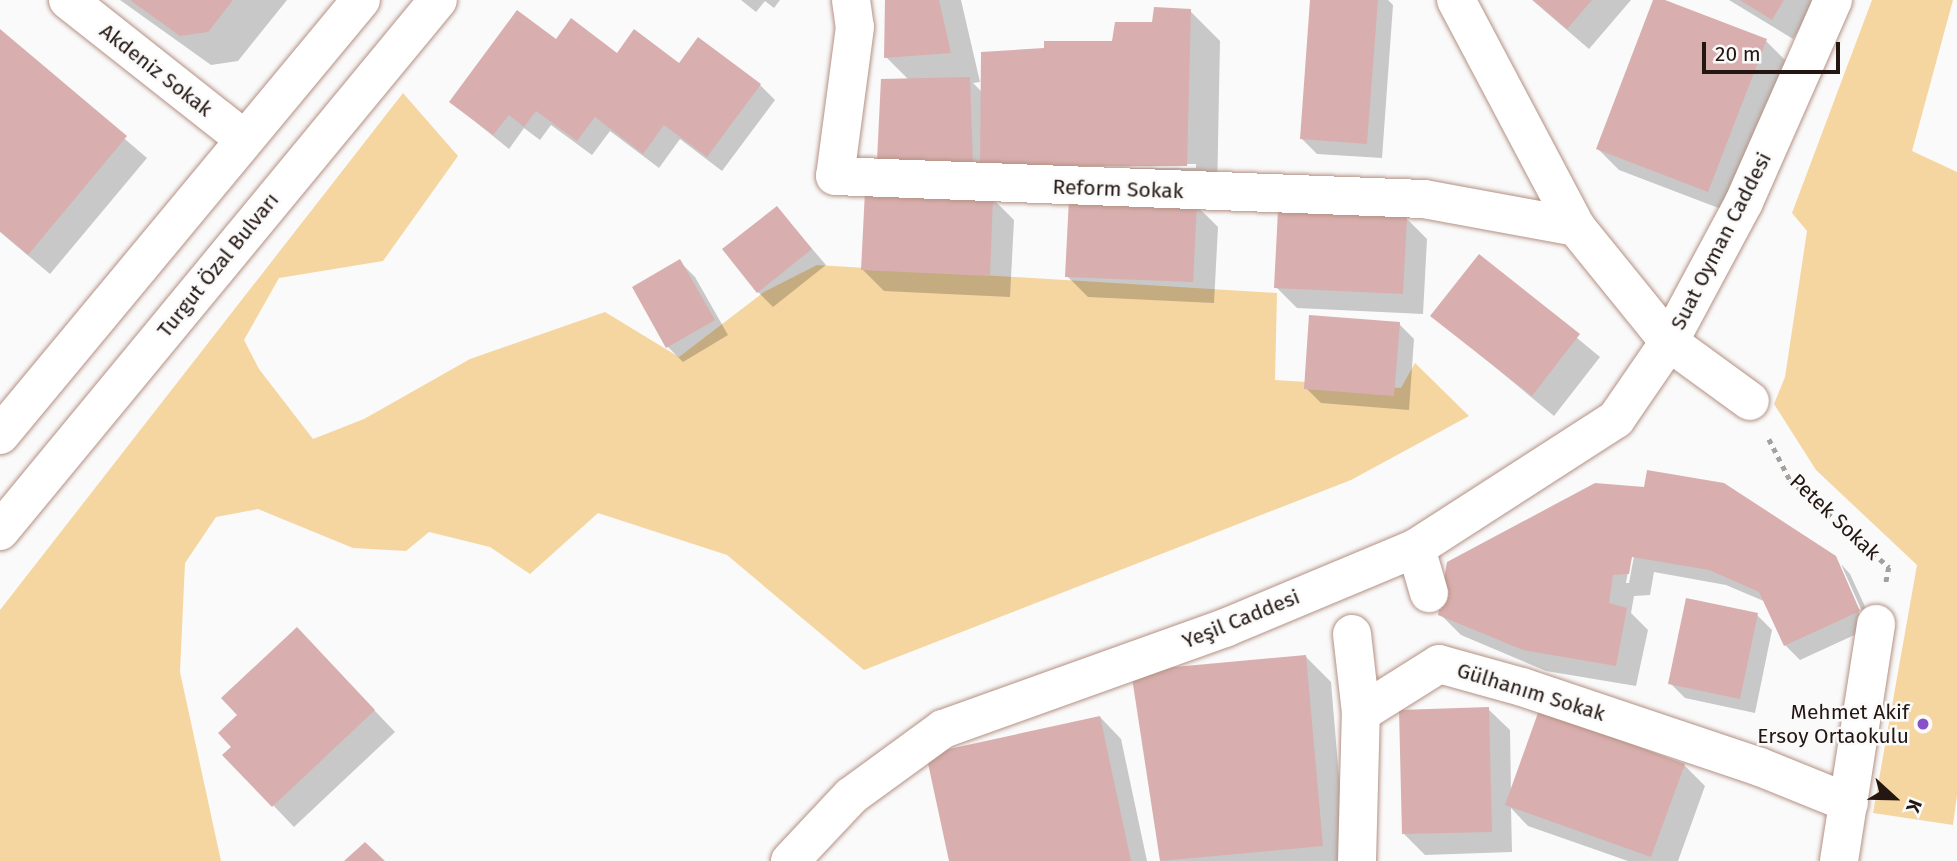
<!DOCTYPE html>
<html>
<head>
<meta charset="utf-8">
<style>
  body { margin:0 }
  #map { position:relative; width:1957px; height:861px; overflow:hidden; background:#fafafa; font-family:"Fira Sans",sans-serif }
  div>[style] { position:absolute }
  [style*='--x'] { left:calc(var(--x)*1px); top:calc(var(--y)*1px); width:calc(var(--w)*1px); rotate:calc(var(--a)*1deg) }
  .green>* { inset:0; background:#f5d6a1 }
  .shadow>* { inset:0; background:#0003 }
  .building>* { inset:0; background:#d8afae }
  .path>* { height:4.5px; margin-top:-2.25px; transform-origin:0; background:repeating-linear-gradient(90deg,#a5a09e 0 5px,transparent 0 10px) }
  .roads { filter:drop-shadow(0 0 2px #b49184) drop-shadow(0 0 2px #b49184) }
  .street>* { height:38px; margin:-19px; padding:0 19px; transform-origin:19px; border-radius:19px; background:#fff }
  .secondary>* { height:38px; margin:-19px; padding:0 19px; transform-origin:19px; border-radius:19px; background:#fff }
  .dots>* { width:19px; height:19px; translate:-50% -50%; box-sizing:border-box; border:4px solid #fafafa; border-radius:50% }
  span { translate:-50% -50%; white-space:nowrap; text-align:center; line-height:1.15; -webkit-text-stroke:5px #fafafa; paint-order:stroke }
  .street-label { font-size:21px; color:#241712 }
  .poi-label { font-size:21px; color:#241712 }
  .right { translate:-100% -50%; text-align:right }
  .north { position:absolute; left:1859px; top:763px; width:70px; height:70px; -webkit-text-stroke:5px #fafafa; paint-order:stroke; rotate:112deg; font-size:19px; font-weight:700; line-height:28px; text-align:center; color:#241712 }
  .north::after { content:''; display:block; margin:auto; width:24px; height:32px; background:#241712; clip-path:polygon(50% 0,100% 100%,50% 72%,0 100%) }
  .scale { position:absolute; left:1702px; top:42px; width:138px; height:32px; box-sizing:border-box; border:4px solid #241712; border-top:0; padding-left:9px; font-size:21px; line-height:24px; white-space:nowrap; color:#241712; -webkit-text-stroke:5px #fafafa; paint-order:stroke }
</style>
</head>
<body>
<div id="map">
  <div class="green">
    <div style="clip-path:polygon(1872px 0,1953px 0,1912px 151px,1957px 172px,1957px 795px,1953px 825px,1873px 813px,1917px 565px,1816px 470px,1774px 404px,1785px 377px,1807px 231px,1792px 213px)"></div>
    <div style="clip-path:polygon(403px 93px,458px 156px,383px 261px,279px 278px,244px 340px,259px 369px,313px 439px,364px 419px,470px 359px,605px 312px,679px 357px,764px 292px,817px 265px,1277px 293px,1275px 380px,1401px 388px,1415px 363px,1469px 416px,1351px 480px,864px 670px,727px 555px,598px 513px,530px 574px,490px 547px,429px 532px,406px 551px,353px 548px,258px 509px,216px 517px,185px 563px,180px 672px,221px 861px,0 861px,0 610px)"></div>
  </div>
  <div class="shadow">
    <div style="clip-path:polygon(120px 0,287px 0,238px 61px,211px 65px)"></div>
    <div style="clip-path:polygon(741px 0,780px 0,774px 8px,765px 1px,756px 12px)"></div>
    <div style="clip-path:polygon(evenodd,887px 0,961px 0,980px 82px,973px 83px,982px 92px,1190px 11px,1220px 41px,1217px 195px,909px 189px,909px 80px,886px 57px,887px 0,1196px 164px,1196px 168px,1010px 168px,1010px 165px,1196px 164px)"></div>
    <div style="clip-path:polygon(1312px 0,1388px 0,1393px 5px,1382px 158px,1317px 154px,1302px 139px)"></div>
    <div style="clip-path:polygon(1532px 0,1631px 0,1589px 49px)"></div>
    <div style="clip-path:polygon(1655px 0,1766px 41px,1787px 62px,1729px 212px,1619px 170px,1598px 149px)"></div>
    <div style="clip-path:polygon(1729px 0,1818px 0,1793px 39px)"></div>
    <div style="clip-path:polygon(0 32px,147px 158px,50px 274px,0 232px)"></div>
    <div style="clip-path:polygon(556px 42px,760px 85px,775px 100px,722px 171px,680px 139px,659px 168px,610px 131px,592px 155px,551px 125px,540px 140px,524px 128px,509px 149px,451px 102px)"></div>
    <div style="clip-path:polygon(993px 199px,1014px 220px,1010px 297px,884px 291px,863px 270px)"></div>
    <div style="clip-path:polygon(1197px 206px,1218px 227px,1214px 303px,1088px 297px,1067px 276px)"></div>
    <div style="clip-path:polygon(777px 208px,826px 265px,773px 307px,758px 292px)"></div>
    <div style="clip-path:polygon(1406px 218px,1427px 239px,1423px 314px,1297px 308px,1276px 287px)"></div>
    <div style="clip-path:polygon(1479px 257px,1600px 357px,1554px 416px,1433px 316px)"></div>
    <div style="clip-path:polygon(680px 262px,695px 277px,728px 335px,683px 362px,667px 346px)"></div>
    <div style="clip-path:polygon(1399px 324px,1414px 339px,1409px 410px,1321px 403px,1306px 388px)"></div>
    <div style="clip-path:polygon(evenodd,1595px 485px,1835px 558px,1862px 620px,1865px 618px,1841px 564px,1850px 574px,1874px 626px,1800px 660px,1785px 645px,1766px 602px,1726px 585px,1654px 572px,1650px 595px,1634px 596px,1631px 613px,1648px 630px,1636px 686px,1546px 671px,1461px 635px,1440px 614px,1595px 485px,1631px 553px,1634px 556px,1629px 583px,1626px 583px,1631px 553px)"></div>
    <div style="clip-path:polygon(1757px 615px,1772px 630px,1755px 713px,1685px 698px,1670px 683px)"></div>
    <div style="clip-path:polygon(317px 650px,395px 732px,294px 827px,225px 755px)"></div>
    <div style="clip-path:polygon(1305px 656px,1331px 682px,1346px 861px,1162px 861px)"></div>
    <div style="clip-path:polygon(1488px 709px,1510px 730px,1511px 793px,1684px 765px,1705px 786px,1678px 861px,1628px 861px,1528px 826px,1511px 808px,1512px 852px,1425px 855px,1404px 834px)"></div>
    <div style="clip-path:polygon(1100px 717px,1121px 739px,1147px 861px,950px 861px)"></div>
  </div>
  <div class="building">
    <div style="clip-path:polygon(130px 0,233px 0,208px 32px,180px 36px)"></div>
    <div style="clip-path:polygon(885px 0,939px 0,951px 53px,884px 58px)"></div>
    <div style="clip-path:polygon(1310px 0,1378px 0,1367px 144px,1300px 139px)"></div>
    <div style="clip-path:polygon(1533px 0,1592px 0,1567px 29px)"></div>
    <div style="clip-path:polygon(1653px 0,1665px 0,1767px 39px,1708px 192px,1596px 149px)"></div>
    <div style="clip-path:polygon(1740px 0,1784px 0,1772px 20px)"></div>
    <div style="clip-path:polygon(1154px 7px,1191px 9px,1187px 166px,980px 167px,981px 52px,1044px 48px,1044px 41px,1112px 41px,1115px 22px,1152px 22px)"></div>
    <div style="clip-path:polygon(517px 10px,556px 39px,571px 18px,617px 53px,634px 29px,679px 63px,698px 37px,761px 84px,707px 157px,664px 125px,643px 154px,595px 117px,577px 141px,536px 111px,524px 127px,509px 115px,493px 135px,449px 102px)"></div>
    <div style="clip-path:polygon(0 29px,127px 136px,28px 255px,0 231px)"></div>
    <div style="clip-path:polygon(970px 77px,973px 165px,877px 160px,881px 79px)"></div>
    <div style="clip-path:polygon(865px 191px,993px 197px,990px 276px,861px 270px)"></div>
    <div style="clip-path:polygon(1069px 198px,1197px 204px,1193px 282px,1065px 277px)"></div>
    <div style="clip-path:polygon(777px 206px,812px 249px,757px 293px,722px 249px)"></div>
    <div style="clip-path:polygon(1278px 210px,1407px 216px,1403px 294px,1274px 288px)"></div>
    <div style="clip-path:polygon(1479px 254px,1580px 334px,1532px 396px,1430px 316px)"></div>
    <div style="clip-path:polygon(680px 259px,715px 320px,666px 348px,632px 287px)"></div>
    <div style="clip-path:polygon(1309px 315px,1400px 322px,1394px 396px,1304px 389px)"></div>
    <div style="clip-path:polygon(1647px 470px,1724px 483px,1836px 556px,1860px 611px,1784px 646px,1759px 592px,1709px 570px,1632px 557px,1629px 574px,1613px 575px,1609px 603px,1627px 608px,1616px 666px,1523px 650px,1438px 615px,1447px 562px,1595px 483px,1644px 487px)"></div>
    <div style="clip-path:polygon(1686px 598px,1758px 613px,1740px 699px,1668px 684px)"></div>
    <div style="clip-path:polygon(297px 627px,375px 710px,272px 807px,222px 755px,231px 747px,218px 733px,237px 715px,221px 698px)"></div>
    <div style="clip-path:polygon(1306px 655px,1323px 846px,1160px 861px,1131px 671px)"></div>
    <div style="clip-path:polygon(1489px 707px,1492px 832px,1402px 834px,1399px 710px)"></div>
    <div style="clip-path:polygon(1539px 710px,1685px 764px,1651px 857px,1505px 805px)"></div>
    <div style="clip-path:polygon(1100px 716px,1131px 861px,949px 861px,926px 754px)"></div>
    <div style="clip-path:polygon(365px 842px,385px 861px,344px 861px)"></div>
  </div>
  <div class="path">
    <div style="--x:1769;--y:439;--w:46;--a:62.9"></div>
    <div style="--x:1790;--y:480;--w:132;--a:41.3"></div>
    <div style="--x:1889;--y:567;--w:16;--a:101"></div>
  </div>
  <div class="roads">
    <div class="street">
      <div style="--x:68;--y:0;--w:224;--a:38.3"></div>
      <div style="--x:851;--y:0;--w:27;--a:82"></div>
      <div style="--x:855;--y:27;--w:150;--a:97.6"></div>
      <div style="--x:835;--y:176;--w:589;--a:2.24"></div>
      <div style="--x:1424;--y:199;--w:155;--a:10.4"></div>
      <div style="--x:1669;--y:342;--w:100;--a:36.1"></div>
      <div style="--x:1416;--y:548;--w:47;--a:73.9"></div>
      <div style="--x:1352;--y:634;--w:80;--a:83.5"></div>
      <div style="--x:1357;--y:861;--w:148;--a:-88.5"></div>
      <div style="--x:1361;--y:713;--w:92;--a:-32.1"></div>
      <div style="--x:1439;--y:664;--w:86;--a:15.5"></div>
      <div style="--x:1522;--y:687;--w:251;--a:18.6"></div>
      <div style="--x:1760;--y:767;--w:96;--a:22"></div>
      <div style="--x:1839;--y:861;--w:240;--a:-81.1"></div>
    </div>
    <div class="secondary">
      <div style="--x:1456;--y:0;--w:257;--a:62.1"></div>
      <div style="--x:1576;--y:227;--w:148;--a:51"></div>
      <div style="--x:1669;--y:342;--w:159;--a:-61.8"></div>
      <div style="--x:1744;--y:202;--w:221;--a:-66.2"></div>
      <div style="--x:0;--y:435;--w:565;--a:-50.31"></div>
      <div style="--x:0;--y:531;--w:688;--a:-50.48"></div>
      <div style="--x:790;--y:861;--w:89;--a:-46.8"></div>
      <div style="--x:851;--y:796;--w:114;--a:-36.1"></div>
      <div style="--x:943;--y:729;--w:300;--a:-19.7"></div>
      <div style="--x:1225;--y:628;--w:207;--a:-22.7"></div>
      <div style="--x:1416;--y:548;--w:238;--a:-32.8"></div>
      <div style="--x:1616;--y:419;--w:93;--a:-55.5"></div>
    </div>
  </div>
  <div class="dots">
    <div style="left:1923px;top:724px;background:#8652ca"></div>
  </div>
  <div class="street-label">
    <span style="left:156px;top:70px;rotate:38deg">Akdeniz Sokak</span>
    <span style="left:1118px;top:189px;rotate:2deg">Reform Sokak</span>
    <span style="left:1721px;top:241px;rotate:-63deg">Suat Oyman Caddesi</span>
    <span style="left:218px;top:265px;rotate:-51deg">Turgut Özal Bulvarı</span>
    <span style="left:1835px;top:517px;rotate:43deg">Petek Sokak</span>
    <span style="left:1241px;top:619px;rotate:-22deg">Yeşil Caddesi</span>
    <span style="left:1531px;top:692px;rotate:17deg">Gülhanım Sokak</span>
  </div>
  <div class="poi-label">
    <span class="right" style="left:1909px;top:724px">Mehmet Akif<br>Ersoy Ortaokulu</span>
  </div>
  <div class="north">K</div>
  <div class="scale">20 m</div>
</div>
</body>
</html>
